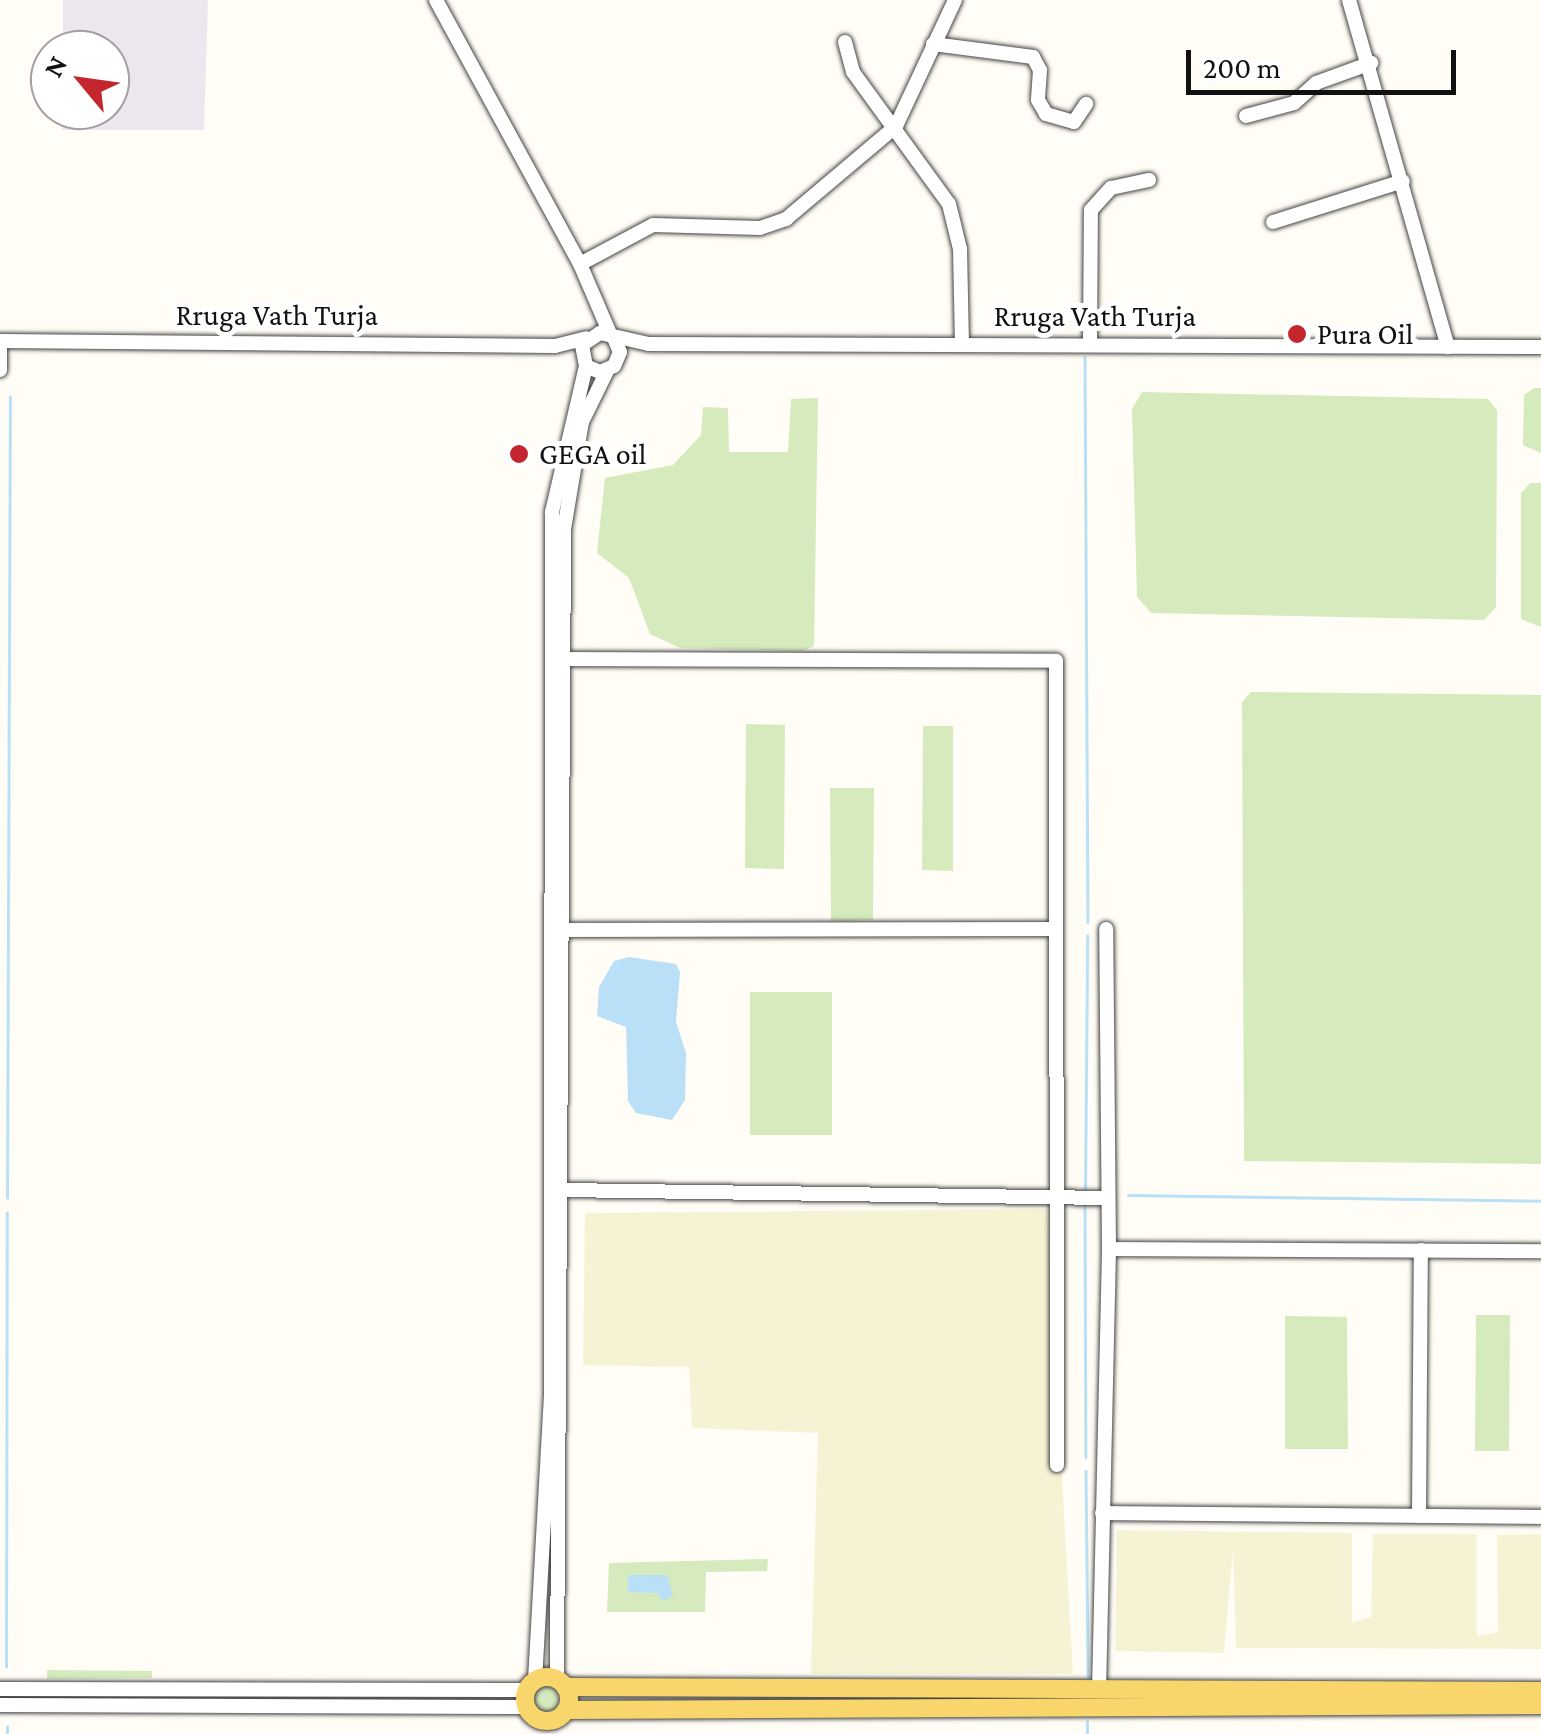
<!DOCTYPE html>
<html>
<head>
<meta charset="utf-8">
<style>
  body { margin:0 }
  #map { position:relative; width:1541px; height:1734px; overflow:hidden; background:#fffdf5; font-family:"Crimson Pro",serif }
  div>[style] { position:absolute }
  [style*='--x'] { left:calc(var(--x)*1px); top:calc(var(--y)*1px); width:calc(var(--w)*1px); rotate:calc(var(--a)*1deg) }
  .industrial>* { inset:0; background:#eee6ef }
  .farmland>* { inset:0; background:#f6f3d4 }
  .green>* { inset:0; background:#d5ebbd }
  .round { border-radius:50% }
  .water>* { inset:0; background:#b9e0f7 }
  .stream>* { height:2.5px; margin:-1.25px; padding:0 1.25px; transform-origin:1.25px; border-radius:1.25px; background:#b9e0f7 }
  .roads { filter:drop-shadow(0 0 2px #444) drop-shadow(0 0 2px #444) }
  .minor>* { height:14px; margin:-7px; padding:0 7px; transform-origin:7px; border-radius:7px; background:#fff }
  .major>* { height:18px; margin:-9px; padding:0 9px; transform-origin:9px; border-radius:9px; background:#f9d66b }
  .major>.ring { margin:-9px; padding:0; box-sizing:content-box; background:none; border:18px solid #f9d66b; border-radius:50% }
  .dots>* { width:28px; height:28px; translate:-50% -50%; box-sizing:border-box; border:5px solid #fff; border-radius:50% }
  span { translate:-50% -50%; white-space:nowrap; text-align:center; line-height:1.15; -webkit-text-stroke:10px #fff; paint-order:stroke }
  .street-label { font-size:30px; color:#111 }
  .poi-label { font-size:30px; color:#111 }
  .left { translate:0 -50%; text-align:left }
  .north { position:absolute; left:30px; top:30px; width:100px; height:100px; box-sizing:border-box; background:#fff; border:2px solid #a0a0a0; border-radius:50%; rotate:299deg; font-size:28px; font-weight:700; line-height:40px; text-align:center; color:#111 }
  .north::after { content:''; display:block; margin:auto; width:35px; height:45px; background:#c4262e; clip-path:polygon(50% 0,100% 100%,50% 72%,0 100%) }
  .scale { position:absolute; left:1186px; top:50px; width:270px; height:45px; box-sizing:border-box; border:5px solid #111; border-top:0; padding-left:12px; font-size:30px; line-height:35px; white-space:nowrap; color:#111; -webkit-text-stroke:8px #fff; paint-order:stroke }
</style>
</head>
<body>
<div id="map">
  <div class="industrial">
    <div style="clip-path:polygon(63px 0,208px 0,204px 130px,62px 130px,62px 110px,110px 110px,110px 50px,63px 50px)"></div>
  </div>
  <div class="farmland">
    <div style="clip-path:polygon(1047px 1209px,1073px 1674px,811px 1674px,818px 1433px,692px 1428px,689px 1367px,583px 1365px,585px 1213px)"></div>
    <div style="clip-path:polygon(1117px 1530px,1352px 1533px,1352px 1623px,1371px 1617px,1373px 1534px,1477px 1534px,1477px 1636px,1498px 1632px,1497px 1535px,1541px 1534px,1541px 1649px,1236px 1648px,1233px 1548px,1224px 1653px,1115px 1651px)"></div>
  </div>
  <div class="green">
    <div style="clip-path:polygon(1534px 388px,1541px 388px,1541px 453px,1523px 445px,1524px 395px)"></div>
    <div style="clip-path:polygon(1142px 392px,1488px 399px,1497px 410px,1496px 607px,1484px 620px,1151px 613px,1137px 597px,1132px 409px)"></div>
    <div style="clip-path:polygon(818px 398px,814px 646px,803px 651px,680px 648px,650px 634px,629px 578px,597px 553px,605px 478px,673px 465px,701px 435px,703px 407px,728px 408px,729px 452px,788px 452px,791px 399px)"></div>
    <div style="clip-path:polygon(1530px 483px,1541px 483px,1541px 627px,1521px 619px,1521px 493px)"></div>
    <div style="clip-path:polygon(1251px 692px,1541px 695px,1541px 1164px,1244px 1161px,1242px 702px)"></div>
    <div style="clip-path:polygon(746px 724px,785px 725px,784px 869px,745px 868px)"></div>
    <div style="clip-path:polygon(923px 726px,953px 726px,953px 871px,922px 870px)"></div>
    <div style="clip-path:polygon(830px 788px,874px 788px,873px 920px,831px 921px)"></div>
    <div style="clip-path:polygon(750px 992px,832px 992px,832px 1135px,750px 1135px)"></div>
    <div style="clip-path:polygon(1476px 1315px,1510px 1315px,1509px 1451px,1475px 1451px)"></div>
    <div style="clip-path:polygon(1285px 1316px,1347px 1317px,1348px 1449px,1285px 1449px)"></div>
    <div style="clip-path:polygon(768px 1559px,767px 1571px,706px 1572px,705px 1612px,607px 1612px,609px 1563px)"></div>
    <div style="clip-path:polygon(47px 1670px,152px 1671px,152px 1678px,47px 1679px)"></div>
    <div class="round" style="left:532px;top:1686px;width:26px;height:26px"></div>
  </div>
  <div class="water">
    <div style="clip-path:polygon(629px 957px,676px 964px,680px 972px,676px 1022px,686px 1053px,685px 1100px,672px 1120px,636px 1113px,628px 1101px,626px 1027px,597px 1016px,599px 987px,614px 961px)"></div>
    <div style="clip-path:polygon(628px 1575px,667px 1575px,673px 1596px,663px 1601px,657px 1593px,628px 1592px)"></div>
  </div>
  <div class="stream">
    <div style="--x:1085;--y:357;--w:565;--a:89.7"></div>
    <div style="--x:1085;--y:1190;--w:254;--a:-89.5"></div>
    <div style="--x:1128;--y:1195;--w:413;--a:0.8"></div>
    <div style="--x:7;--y:1198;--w:801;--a:-89.79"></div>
    <div style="--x:1085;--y:1205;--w:252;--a:89.8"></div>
    <div style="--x:1086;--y:1471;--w:205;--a:89.4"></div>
    <div style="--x:6;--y:1667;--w:454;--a:-89.9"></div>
    <div style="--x:7;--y:1734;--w:7;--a:-90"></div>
    <div style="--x:1087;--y:1734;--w:12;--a:-90"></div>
  </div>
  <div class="roads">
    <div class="minor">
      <div style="--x:436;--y:0;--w:301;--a:61.4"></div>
      <div style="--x:580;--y:264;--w:78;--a:66.7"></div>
      <div style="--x:1349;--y:0;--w:361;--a:74.1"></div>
      <div style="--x:845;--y:42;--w:31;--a:75"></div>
      <div style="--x:853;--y:72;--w:163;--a:54"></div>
      <div style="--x:949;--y:204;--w:46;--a:76.3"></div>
      <div style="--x:960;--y:249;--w:93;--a:88.8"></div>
      <div style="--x:933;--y:44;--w:101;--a:7.4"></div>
      <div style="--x:1033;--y:57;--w:15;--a:62"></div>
      <div style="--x:1040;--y:70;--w:30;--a:94"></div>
      <div style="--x:1038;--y:100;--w:16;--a:60"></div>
      <div style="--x:1046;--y:114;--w:29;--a:16"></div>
      <div style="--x:1074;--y:122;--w:22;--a:-56"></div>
      <div style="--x:1246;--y:116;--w:50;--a:-15.2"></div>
      <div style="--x:1294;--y:103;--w:30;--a:-42"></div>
      <div style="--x:1316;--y:83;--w:59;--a:-20"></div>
      <div style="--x:1273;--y:222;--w:136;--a:-17.5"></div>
      <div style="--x:580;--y:264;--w:83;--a:-28.1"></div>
      <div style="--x:653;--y:225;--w:107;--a:1.6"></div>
      <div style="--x:760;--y:228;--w:28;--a:-19"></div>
      <div style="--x:786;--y:219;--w:144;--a:-40.2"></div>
      <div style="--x:896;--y:126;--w:139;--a:-64.9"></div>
      <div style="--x:614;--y:338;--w:15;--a:67"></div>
      <div style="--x:620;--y:352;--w:15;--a:113"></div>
      <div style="--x:614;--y:366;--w:15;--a:157"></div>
      <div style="--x:600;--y:372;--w:15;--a:-157"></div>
      <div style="--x:586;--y:366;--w:21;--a:-101"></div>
      <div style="--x:582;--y:345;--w:22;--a:-34"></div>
      <div style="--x:600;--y:333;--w:50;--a:12.7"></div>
      <div style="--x:649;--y:344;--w:892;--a:0.19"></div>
      <div style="--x:0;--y:341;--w:555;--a:0.52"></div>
      <div style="--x:555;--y:346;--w:32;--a:-14"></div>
      <div style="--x:1090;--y:343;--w:133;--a:-89.6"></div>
      <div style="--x:1091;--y:210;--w:30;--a:-48"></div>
      <div style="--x:1111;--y:188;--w:39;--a:-12"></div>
      <div style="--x:0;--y:370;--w:29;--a:-90"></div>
      <div style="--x:562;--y:659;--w:494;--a:0.2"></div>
      <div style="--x:1056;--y:661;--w:804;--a:89.93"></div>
      <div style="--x:561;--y:930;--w:495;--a:-0.1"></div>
      <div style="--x:562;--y:1190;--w:546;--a:0.84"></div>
      <div style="--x:1109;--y:1249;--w:432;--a:0.3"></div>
      <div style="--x:1102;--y:1513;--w:439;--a:0.5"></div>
      <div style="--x:1419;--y:1516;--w:266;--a:-89.6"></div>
      <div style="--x:557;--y:1680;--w:1151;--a:-89.65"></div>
      <div style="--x:564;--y:529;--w:109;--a:-80.5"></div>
      <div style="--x:582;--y:422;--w:57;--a:-63.9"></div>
      <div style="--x:535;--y:1681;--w:285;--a:-86.8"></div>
      <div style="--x:551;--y:1396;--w:884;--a:-89.94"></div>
      <div style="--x:552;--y:512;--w:150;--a:-76.9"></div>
      <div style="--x:0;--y:1689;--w:527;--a:0.11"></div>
      <div style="--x:1099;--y:1691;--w:442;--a:-88.7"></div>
      <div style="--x:1109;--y:1249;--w:320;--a:-90.5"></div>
      <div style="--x:0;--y:1705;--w:526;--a:0.22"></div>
    </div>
    <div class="major">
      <div class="ring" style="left:525px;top:1677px;width:26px;height:26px"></div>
      <div style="--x:565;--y:1687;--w:976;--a:0.23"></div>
      <div style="--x:566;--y:1710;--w:975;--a:-0.29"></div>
    </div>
  </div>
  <div class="dots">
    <div style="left:1297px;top:334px;background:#c4262e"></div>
    <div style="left:519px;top:454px;background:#c4262e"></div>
  </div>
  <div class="street-label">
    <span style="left:277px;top:315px">Rruga Vath Turja</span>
    <span style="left:1095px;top:316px">Rruga Vath Turja</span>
  </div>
  <div class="poi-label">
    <span class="left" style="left:1317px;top:334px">Pura Oil</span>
    <span class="left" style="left:539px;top:454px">GEGA oil</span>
  </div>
  <div class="north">N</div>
  <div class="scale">200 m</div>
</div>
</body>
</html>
